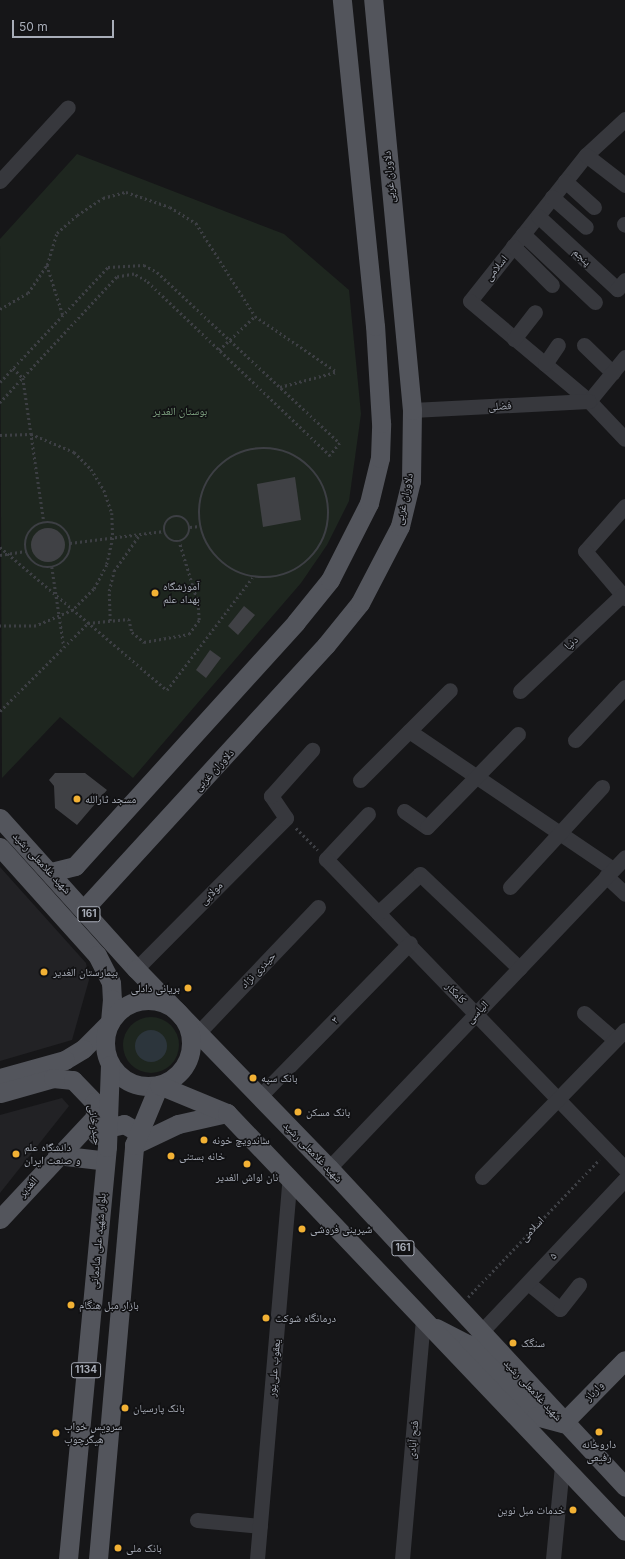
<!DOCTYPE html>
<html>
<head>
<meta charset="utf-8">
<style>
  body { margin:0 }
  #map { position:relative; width:625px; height:1559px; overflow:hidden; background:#161618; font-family:Inter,"Noto Naskh Arabic",sans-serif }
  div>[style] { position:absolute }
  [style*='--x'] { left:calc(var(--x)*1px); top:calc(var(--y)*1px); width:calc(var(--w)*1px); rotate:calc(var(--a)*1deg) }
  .built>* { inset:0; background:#222225 }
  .green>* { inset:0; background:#1e261f }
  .round { border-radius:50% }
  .water>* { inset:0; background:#2c353c }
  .building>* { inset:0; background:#404145 }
  .path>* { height:2.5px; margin-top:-1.25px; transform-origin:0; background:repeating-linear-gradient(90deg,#3d3f44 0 2px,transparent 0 5px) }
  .path>.ring { margin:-1.25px; padding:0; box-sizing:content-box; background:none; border:2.5px solid #3d3f44; border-radius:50% }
  .minor>* { height:15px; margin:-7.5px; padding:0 7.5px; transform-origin:7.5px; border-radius:7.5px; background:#37383d }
  .major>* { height:19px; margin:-9.5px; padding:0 9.5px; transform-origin:9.5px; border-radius:9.5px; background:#53555c }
  .major>.ring { margin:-9.5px; padding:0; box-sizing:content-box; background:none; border:19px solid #53555c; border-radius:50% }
  .dots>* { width:11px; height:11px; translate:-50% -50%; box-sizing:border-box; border:2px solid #111113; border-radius:50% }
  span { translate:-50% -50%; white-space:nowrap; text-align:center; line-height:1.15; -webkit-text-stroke:3px #111113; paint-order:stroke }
  .shield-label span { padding:1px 3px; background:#111113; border:1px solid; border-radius:3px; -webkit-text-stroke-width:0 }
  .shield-label { font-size:10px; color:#a8adb8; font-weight:700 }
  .street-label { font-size:11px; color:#a8adb8 }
  .park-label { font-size:11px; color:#7fa381 }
  .poi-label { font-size:11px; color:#a8adb8 }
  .left { translate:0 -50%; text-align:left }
  .right { translate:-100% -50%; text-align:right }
  .scale { position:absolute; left:12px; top:20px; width:102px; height:18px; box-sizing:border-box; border:2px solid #a8adb8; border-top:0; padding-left:5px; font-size:12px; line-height:14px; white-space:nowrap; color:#a8adb8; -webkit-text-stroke:3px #111113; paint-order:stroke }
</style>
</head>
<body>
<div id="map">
  <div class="built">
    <div style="clip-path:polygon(0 867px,86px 963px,89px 980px,72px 1040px,0 1061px)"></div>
    <div style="clip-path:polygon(62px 1098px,69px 1106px,0 1193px,0 1115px)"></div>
  </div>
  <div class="green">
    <div style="clip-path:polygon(77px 154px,284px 234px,349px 290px,361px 414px,349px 501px,327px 545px,301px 583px,133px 778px,60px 717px,2px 778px,0 239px)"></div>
    <div class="round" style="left:123px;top:1017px;width:56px;height:56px"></div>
  </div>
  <div class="water">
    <div class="round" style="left:135px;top:1030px;width:32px;height:32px"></div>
  </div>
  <div class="building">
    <div style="clip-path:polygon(295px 477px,301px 520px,263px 527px,257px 484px)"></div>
    <div class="round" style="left:31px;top:528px;width:34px;height:34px"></div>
    <div style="clip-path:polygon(244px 606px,255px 615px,238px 635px,228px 626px)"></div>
    <div style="clip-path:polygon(210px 650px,221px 658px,206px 678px,196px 670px)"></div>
    <div style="clip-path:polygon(55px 773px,85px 773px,107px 790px,77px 825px,55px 808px,54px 786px,49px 780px)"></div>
  </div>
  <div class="path">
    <div style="--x:47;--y:265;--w:52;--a:72.3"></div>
    <div style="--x:0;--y:309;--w:32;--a:-30"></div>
    <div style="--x:28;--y:293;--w:34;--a:-56"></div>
    <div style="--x:47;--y:265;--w:34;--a:-73"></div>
    <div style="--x:57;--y:233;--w:27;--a:-42"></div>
    <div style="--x:77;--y:215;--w:31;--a:-33"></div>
    <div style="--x:103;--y:198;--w:24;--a:-15"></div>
    <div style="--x:126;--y:192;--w:46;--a:18.8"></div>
    <div style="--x:170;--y:207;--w:31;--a:32"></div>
    <div style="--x:196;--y:223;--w:110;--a:57.6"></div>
    <div style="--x:255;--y:316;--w:99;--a:34.3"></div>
    <div style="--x:219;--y:350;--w:50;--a:-43.4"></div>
    <div style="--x:13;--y:368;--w:14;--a:45"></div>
    <div style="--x:23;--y:378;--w:146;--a:81.7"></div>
    <div style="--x:0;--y:382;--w:158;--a:-46.8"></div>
    <div style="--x:108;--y:267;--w:36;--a:-3"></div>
    <div style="--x:144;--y:265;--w:15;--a:28"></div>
    <div style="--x:157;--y:272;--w:250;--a:43.1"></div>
    <div style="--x:340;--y:443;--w:16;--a:128"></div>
    <div style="--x:330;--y:456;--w:254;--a:-136.4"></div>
    <div style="--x:146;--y:281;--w:14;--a:-150"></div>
    <div style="--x:134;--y:274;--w:17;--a:170"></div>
    <div style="--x:117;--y:277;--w:172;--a:132.9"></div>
    <div style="--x:280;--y:387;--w:58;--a:-15"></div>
    <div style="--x:0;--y:435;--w:31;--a:-2"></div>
    <div style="--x:31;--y:434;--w:47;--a:22.7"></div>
    <div style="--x:74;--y:452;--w:24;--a:45"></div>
    <div style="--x:91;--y:469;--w:25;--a:58"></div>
    <div style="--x:104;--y:490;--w:24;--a:71"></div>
    <div style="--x:112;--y:513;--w:25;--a:88"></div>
    <div style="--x:113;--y:538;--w:28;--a:103"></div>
    <div style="--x:107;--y:565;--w:27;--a:118"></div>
    <div style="--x:94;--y:589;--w:30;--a:135"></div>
    <div style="--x:73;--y:610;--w:40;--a:156.6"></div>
    <div style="--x:36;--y:626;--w:36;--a:180"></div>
    <div class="ring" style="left:199px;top:448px;width:127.5px;height:127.5px"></div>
    <div class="ring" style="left:164px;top:516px;width:23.5px;height:23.5px"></div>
    <div class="ring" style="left:25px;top:522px;width:43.5px;height:43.5px"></div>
    <div style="--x:190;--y:527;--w:10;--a:-6"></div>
    <div style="--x:70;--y:543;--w:95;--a:-7.3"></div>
    <div style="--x:0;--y:547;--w:220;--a:40.6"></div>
    <div style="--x:167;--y:690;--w:141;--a:-52.8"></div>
    <div style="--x:0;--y:555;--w:26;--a:-9"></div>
    <div style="--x:52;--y:567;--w:81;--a:81.5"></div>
    <div style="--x:110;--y:621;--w:30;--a:-92"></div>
    <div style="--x:109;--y:591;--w:21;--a:-76"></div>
    <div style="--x:114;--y:571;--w:45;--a:-54.9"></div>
    <div style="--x:0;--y:711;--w:124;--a:-45"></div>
    <div style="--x:88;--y:623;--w:41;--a:-5.6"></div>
    <div style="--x:129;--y:619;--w:13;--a:77"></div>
    <div style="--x:132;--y:632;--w:16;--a:40"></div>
    <div style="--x:144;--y:642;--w:46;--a:-10.1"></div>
    <div style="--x:189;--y:634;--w:17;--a:-54"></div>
    <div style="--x:199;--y:620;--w:16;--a:-94"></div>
    <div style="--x:198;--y:604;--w:65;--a:-107"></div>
    <div style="--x:296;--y:828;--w:31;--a:45"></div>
    <div style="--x:468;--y:1297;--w:190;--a:-46.3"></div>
  </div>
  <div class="minor">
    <div style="--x:625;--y:119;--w:53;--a:137.3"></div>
    <div style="--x:586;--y:155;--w:186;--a:128.5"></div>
    <div style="--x:470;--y:301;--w:155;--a:40"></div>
    <div style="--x:589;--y:401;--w:52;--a:46.5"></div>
    <div style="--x:586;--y:155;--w:49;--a:37.6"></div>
    <div style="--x:0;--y:181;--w:100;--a:-47.4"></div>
    <div style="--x:565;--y:181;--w:39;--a:42"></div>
    <div style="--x:552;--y:197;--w:45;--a:41.4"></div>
    <div style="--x:538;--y:216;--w:108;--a:42.7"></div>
    <div style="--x:617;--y:289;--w:12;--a:-48"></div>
    <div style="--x:624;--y:224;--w:1;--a:45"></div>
    <div style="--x:523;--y:234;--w:99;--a:43.4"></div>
    <div style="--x:513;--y:246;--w:55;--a:45"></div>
    <div style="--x:514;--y:339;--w:34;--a:-52"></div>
    <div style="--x:584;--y:345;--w:40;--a:44"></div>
    <div style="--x:545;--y:364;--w:23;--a:-56"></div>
    <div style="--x:589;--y:401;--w:57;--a:-50.7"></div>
    <div style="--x:412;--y:410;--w:177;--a:-2.9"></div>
    <div style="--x:625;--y:506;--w:60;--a:131.6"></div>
    <div style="--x:585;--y:551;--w:62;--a:49.6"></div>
    <div style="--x:520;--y:691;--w:140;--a:-43.3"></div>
    <div style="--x:409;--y:731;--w:246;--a:34.1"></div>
    <div style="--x:575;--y:740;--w:73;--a:-46.7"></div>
    <div style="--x:360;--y:780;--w:127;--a:-45"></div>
    <div style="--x:404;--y:811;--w:28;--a:35"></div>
    <div style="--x:427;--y:827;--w:130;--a:-45.6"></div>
    <div style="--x:368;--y:814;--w:62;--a:133"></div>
    <div style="--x:326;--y:859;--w:431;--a:46"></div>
    <div style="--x:606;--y:876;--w:26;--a:43"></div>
    <div style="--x:510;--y:887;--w:136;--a:-47.4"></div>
    <div style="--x:378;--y:913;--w:57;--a:-42.9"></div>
    <div style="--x:420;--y:874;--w:137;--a:43.5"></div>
    <div style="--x:136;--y:969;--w:213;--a:-45.2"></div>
    <div style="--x:286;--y:818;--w:27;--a:-124"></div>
    <div style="--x:271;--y:796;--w:62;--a:-48.3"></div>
    <div style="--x:584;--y:1013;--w:41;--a:41.1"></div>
    <div style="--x:198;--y:1033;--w:174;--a:-46.4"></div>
    <div style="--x:260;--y:1096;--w:214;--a:-45.6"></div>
    <div style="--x:329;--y:1168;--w:429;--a:-46.4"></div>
    <div style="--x:482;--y:1177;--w:205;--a:-45.8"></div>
    <div style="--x:528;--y:1283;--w:41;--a:39.1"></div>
    <div style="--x:560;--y:1309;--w:31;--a:-52"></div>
    <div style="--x:480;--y:1333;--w:212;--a:-46.7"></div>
    <div style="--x:197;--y:1520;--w:63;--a:5.4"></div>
    <div style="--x:257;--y:1559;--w:384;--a:-85.1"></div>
    <div style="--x:402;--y:1559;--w:239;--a:-85"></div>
    <div style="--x:553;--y:1559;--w:94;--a:-84.5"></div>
  </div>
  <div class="major">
    <div style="--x:0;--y:818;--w:203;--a:48"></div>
    <div style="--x:136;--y:969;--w:277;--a:45.9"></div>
    <div style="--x:329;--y:1168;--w:435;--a:47.1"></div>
    <div style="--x:0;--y:847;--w:145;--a:48.1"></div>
    <div style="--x:97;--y:955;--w:30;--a:63"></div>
    <div style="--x:111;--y:982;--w:17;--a:87"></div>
    <div style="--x:112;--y:999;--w:23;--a:95"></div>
    <div style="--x:110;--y:1022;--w:38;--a:135"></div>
    <div style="--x:83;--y:1049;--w:21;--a:149"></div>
    <div style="--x:65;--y:1060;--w:67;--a:164.5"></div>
    <div style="--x:51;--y:872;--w:25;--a:-14"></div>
    <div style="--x:75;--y:866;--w:329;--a:-47.8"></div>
    <div style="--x:296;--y:622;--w:54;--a:-51"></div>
    <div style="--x:330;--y:580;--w:86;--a:-63.1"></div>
    <div style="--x:369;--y:503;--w:46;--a:-76.3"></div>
    <div style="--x:380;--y:458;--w:35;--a:-88"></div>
    <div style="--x:381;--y:423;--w:97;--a:-93.5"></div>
    <div style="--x:375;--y:326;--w:328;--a:-95.8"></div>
    <div style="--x:84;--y:909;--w:358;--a:-47.5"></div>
    <div style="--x:326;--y:645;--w:54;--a:-51"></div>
    <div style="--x:360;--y:603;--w:87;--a:-62.5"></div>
    <div style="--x:400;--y:526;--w:46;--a:-76.3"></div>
    <div style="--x:411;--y:481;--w:71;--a:-89.2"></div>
    <div style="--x:412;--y:410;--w:412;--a:-95.4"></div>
    <div class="ring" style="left:105px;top:1000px;width:67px;height:67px"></div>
    <div style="--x:0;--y:1093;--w:55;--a:-15.8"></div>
    <div style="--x:53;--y:1078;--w:20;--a:6"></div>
    <div style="--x:73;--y:1080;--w:30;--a:46"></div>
    <div style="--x:94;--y:1102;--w:33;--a:85"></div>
    <div style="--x:107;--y:1128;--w:17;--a:-13"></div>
    <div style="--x:124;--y:1124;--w:16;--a:30"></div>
    <div style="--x:134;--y:1145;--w:49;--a:-25.5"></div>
    <div style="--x:178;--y:1124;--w:50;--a:-12.7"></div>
    <div style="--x:57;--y:1155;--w:43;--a:6.6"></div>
    <div style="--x:0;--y:1219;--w:141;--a:-47"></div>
    <div style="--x:436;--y:1328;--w:36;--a:27"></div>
    <div style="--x:468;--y:1344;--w:99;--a:46.6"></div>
    <div style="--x:536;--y:1416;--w:28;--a:15"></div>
    <div style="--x:563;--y:1423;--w:88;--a:-45.5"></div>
    <div style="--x:68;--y:1559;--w:414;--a:-84.6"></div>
    <div style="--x:107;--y:1147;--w:82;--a:-87.9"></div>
    <div style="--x:98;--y:1559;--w:416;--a:-85"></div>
    <div style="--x:134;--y:1145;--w:65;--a:-67.4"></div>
    <div style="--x:159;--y:1085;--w:74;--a:22.4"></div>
    <div style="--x:227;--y:1113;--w:577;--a:46.4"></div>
  </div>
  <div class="dots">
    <div style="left:155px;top:593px;background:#f2b134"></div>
    <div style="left:77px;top:799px;background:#f2b134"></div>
    <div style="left:44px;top:972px;background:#f2b134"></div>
    <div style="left:188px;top:988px;background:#f2b134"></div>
    <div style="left:253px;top:1078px;background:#f2b134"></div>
    <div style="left:298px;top:1112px;background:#f2b134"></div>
    <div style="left:204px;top:1140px;background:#f2b134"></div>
    <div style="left:16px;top:1154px;background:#f2b134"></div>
    <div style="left:171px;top:1156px;background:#f2b134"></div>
    <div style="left:247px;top:1164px;background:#f2b134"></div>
    <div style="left:302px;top:1229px;background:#f2b134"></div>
    <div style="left:71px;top:1305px;background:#f2b134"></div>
    <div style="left:266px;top:1318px;background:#f2b134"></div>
    <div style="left:513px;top:1343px;background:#f2b134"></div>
    <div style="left:125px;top:1408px;background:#f2b134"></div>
    <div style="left:599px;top:1432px;background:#f2b134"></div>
    <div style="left:56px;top:1433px;background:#f2b134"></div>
    <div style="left:573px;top:1510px;background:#f2b134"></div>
    <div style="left:118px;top:1548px;background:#f2b134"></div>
  </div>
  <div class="shield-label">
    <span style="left:89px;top:914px">161</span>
    <span style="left:403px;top:1248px">161</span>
    <span style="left:86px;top:1370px">1134</span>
  </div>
  <div class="street-label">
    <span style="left:389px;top:177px;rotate:-95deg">دلاوران غربی</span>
    <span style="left:582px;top:257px;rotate:43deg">پنجم</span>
    <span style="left:496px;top:268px;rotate:-51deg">اسلامی</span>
    <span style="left:500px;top:406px;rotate:-3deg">فضلی</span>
    <span style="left:404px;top:499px;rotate:-78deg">دلاوران غربی</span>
    <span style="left:571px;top:643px;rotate:-44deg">دنیا</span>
    <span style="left:214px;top:770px;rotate:-47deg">دلاوران غربی</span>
    <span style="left:42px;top:863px;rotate:47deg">شهید غلامعلی رشید</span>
    <span style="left:211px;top:893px;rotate:-45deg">مولایی</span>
    <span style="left:258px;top:970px;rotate:-46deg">حیدری نژاد</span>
    <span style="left:456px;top:993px;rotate:47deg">کامکار</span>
    <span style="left:477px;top:1012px;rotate:-46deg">الیاسی</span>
    <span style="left:335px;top:1020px;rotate:-45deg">۳</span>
    <span style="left:95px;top:1125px;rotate:82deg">حیدرخانی</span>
    <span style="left:313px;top:1152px;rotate:46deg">شهید غلامعلی رشید</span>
    <span style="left:28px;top:1187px;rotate:-49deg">الغدیر</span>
    <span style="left:532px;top:1229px;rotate:-47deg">اسلامی</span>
    <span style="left:98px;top:1241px;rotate:-85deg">بلوار شهید علی شادمانی</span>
    <span style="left:553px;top:1256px;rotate:-47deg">۵</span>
    <span style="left:274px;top:1368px;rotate:-85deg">یعقوب علی‌پور</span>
    <span style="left:533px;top:1390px;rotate:47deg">شهید غلامعلی رشید</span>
    <span style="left:594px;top:1391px;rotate:-46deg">وارباز</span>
    <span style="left:413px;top:1440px;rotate:-85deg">فتح آبادی</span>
  </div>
  <div class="park-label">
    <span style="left:180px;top:411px">بوستان الغدیر</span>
  </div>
  <div class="poi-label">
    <span class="left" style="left:163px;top:593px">آموزشگاه<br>بهداد علم</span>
    <span class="left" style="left:85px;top:799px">مسجد ثارالله</span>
    <span class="left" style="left:53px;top:972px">بیمارستان الغدیر</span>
    <span class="right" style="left:180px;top:988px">بریانی دادلی</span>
    <span class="left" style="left:261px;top:1078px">بانک سپه</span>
    <span class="left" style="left:306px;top:1112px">بانک مسکن</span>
    <span class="left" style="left:212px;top:1140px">ساندویچ خونه</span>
    <span class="left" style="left:24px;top:1154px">دانشگاه علم<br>و صنعت ایران</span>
    <span class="left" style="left:179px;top:1156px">خانه بستنی</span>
    <span style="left:247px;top:1177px">نان لواش الغدیر</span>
    <span class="left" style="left:310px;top:1229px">شیرینی فروشی</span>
    <span class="left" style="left:79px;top:1305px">بازار مبل هنگام</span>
    <span class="left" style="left:275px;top:1318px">درمانگاه شوکت</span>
    <span class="left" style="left:521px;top:1343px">سنگک</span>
    <span class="left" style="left:133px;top:1408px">بانک پارسیان</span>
    <span class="left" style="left:64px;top:1433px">سرویس خواب<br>هیگرچوب</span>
    <span style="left:599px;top:1451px">داروخانه<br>رفیعی</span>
    <span class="right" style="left:565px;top:1510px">خدمات مبل نوین</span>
    <span class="left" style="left:126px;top:1548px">بانک ملی</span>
  </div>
  <div class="scale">50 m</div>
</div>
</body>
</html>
